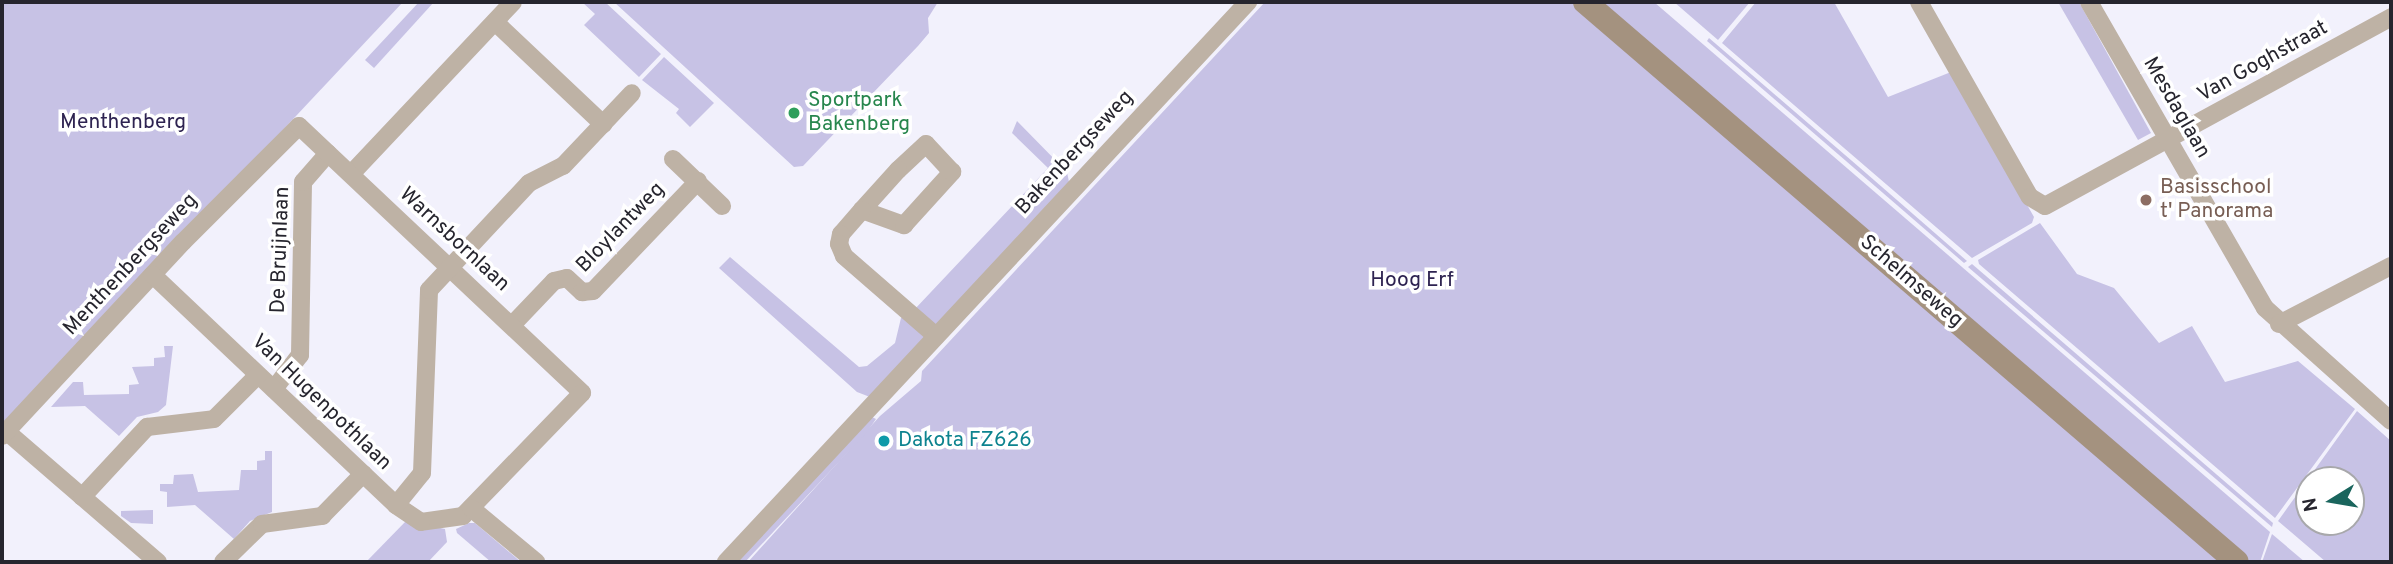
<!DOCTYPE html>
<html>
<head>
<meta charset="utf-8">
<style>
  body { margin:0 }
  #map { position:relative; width:2393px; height:564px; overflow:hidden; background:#f2f1fc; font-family:Overpass,sans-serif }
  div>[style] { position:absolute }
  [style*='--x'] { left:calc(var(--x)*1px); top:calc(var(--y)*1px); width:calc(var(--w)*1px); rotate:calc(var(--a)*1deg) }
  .green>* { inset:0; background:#c7c2e5 }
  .minor>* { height:18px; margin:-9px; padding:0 9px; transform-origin:9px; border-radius:9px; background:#beb2a5 }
  .secondary>* { height:24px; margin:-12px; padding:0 12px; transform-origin:12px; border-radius:12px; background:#a4927f }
  .dots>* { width:19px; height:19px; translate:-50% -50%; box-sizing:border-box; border:4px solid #fff; border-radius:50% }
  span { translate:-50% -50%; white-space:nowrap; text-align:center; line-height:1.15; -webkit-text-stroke:7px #fff; paint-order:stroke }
  .street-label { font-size:21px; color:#26252e }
  .leisure-label { font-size:21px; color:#27864d }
  .left { translate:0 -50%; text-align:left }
  .park-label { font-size:21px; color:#2e2351 }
  .education-label { font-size:21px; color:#785e54 }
  .culture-label { font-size:21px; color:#0d838f }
  .frame { position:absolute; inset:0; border:4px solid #26252e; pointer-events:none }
  .north { position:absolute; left:2295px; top:466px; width:70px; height:70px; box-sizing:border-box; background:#fff; border:2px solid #a8a8ab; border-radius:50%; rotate:259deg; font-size:19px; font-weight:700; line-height:28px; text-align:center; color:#26252e }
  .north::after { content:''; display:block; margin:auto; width:24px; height:32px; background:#1a655d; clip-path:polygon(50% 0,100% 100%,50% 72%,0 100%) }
</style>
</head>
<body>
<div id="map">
  <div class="green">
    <div style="clip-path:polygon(2px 2px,403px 2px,2px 429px)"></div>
    <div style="clip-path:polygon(419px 2px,434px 2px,374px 68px,365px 60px)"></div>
    <div style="clip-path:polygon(582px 2px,605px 2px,661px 54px,639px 77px,584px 25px,595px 14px)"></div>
    <div style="clip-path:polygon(614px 2px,938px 2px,928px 18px,929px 33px,918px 46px,803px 166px,794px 167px)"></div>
    <div style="clip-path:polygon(1265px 2px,1575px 2px,2227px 562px,748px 562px,880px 416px,921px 381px,922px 371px)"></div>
    <div style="clip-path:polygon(1594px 2px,1654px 2px,2270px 532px,2260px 562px,2247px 562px)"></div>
    <div style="clip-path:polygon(1674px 2px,1750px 2px,1718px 40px)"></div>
    <div style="clip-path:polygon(1756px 2px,1834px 2px,1888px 97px,1951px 72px,2034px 217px,2032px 223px,1972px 258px,1722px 43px)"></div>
    <div style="clip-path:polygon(2058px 2px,2079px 2px,2151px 133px,2138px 140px)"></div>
    <div style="clip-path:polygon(1709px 38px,1859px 167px,1967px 261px,1964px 263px,1707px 41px)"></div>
    <div style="clip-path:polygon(664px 57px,714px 103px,690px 127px,676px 113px,679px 109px,642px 80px)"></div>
    <div style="clip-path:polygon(1017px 121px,1067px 172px,1069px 182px,936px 327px,914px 310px,1048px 168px,1012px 133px)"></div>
    <div style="clip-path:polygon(2040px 223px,2077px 274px,2114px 288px,2159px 343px,2192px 326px,2225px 382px,2298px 361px,2355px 409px,2275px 518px,1979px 264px,1978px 260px)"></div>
    <div style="clip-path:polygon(730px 257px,859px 367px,867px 366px,895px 343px,901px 318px,909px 315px,925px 338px,870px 397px,857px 392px,719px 268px)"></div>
    <div style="clip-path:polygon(1972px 264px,2273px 523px,2272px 527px,1968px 267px)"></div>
    <div style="clip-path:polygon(164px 346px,173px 346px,166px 405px,158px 412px,137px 417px,119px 436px,85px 406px,51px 407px,73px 382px,83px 382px,84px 395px,129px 394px,129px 385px,139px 384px,132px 367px,154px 366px,154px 358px,165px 357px)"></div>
    <div style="clip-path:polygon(evenodd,2357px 411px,2391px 441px,2391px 562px,2326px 562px,2278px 521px,2357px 411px,2309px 480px,2351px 480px,2351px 522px,2309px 522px,2309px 480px)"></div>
    <div style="clip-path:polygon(872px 417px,876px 419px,867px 432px,745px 562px,735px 562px)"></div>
    <div style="clip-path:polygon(265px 451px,272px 451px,272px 512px,250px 521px,234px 539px,195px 505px,167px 507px,167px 492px,160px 491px,160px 484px,173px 484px,174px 475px,193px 474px,198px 492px,239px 490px,241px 470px,257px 470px,257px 461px,265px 460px)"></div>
    <div style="clip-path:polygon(153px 510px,153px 524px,131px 523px,121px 516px,121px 511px)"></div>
    <div style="clip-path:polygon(406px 521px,445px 529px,447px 542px,428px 562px,366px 562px)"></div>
    <div style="clip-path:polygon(469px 523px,475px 523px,521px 562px,491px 562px,457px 533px,456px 529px)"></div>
    <div style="clip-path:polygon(2272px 534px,2305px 562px,2262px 562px)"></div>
  </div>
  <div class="minor">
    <div style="--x:1919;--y:2;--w:224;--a:60.4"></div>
    <div style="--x:2030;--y:197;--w:17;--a:31"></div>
    <div style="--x:2045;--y:206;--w:394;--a:-28.6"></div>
    <div style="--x:2089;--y:2;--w:353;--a:60.1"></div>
    <div style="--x:2265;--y:308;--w:169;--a:41.9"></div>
    <div style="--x:495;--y:22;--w:149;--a:43.4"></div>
    <div style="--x:673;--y:159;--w:68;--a:43.8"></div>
    <div style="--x:351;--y:174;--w:236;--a:-46.7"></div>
    <div style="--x:862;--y:210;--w:45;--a:19.7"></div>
    <div style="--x:904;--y:225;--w:72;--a:-47.8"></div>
    <div style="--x:952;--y:172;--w:38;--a:-133"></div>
    <div style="--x:926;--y:144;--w:38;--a:137"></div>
    <div style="--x:898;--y:170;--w:54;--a:132"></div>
    <div style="--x:862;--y:210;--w:32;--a:131"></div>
    <div style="--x:841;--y:234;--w:10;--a:101"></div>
    <div style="--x:839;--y:244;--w:13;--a:67"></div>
    <div style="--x:844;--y:256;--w:122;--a:41"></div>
    <div style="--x:2279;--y:324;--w:126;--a:-27.4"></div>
    <div style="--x:512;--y:325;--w:61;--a:-46.3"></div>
    <div style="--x:554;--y:281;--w:13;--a:-13"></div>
    <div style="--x:567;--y:278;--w:21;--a:43"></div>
    <div style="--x:582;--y:292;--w:11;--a:-5"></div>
    <div style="--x:593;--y:291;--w:152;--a:-46.3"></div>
    <div style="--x:274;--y:389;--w:43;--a:-52.6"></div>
    <div style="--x:300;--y:355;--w:173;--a:-89"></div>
    <div style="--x:303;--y:182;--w:38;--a:-49"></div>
    <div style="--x:6;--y:431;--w:201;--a:40.8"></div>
    <div style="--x:2;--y:436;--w:265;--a:-47"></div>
    <div style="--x:183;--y:242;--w:164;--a:-45"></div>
    <div style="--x:299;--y:126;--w:389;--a:43.3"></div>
    <div style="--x:582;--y:393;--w:171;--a:134.1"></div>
    <div style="--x:463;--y:516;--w:42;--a:171.9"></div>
    <div style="--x:421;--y:522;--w:30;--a:-146"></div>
    <div style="--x:396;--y:505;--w:335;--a:-136.6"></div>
    <div style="--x:82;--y:497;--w:96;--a:-47.1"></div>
    <div style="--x:147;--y:427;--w:67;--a:-6.8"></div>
    <div style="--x:214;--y:419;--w:62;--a:-45"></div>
    <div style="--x:396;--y:505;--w:41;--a:-50.9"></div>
    <div style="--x:422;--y:473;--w:183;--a:-87.8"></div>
    <div style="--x:429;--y:290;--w:146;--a:-46.9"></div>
    <div style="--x:529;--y:183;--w:38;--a:-27"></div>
    <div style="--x:563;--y:166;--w:100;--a:-46.6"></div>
    <div style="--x:471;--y:508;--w:85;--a:39.7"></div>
    <div style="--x:223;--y:562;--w:54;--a:-44.3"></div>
    <div style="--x:262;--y:524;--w:61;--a:-7.6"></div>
    <div style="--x:322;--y:516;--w:59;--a:-45.7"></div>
    <div style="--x:726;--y:562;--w:766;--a:-47.01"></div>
  </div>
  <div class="secondary">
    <div style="--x:1585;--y:2;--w:859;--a:40.66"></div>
  </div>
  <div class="dots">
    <div style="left:794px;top:113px;background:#2e9e5b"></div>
    <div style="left:2146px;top:200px;background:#8d6e63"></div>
    <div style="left:884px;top:441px;background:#0f9aa8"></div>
  </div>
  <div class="street-label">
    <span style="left:2263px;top:62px;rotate:-29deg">Van Goghstraat</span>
    <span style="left:2176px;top:108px;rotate:60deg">Mesdaglaan</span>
    <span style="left:1075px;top:153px;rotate:-47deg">Bakenbergseweg</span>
    <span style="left:621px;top:228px;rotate:-46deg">Bloylantweg</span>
    <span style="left:454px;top:240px;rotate:43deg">Warnsbornlaan</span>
    <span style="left:281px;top:250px;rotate:-88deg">De Bruijnlaan</span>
    <span style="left:131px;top:265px;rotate:-47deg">Menthenbergseweg</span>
    <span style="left:1911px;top:282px;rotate:41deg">Schelmseweg</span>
    <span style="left:321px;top:403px;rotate:44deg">Van Hugenpothlaan</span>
  </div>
  <div class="leisure-label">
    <span class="left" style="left:808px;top:113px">Sportpark<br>Bakenberg</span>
  </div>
  <div class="park-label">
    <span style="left:123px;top:123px">Menthenberg</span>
    <span style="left:1412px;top:281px">Hoog Erf</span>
  </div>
  <div class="education-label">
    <span class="left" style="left:2160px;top:200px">Basisschool<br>t' Panorama</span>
  </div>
  <div class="culture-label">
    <span class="left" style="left:898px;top:441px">Dakota FZ626</span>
  </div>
  <div class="frame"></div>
  <div class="north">N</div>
</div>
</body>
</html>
